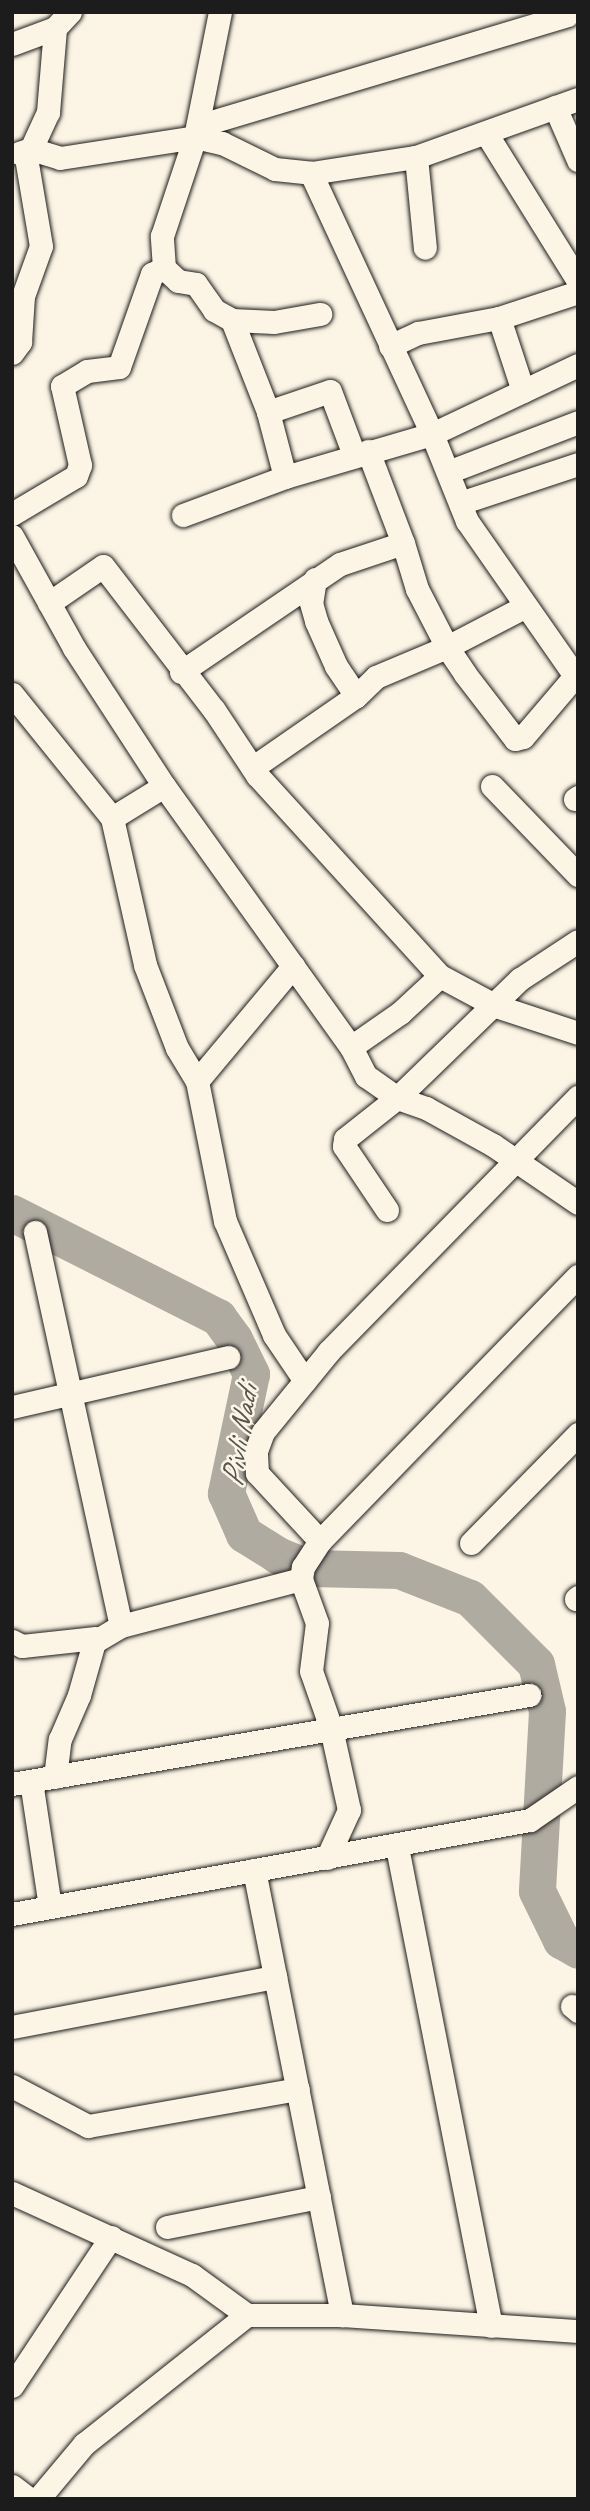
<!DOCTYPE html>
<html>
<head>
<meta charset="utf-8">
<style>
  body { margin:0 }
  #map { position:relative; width:590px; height:2511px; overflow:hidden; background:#fcf5e5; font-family:Caveat,sans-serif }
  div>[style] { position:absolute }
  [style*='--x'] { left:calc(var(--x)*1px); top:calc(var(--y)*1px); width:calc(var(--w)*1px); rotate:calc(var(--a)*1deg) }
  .river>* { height:37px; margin:-18.5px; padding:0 18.5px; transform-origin:18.5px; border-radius:18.5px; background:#b0aba1 }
  .roads { filter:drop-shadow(0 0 2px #1c1c1c) drop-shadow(0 0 2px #1c1c1c) }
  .minor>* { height:23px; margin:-11.5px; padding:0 11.5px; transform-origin:11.5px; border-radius:11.5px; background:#fcf5e5 }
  span { translate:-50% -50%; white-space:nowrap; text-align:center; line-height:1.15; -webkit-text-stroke:5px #fcf5e5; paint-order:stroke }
  .water-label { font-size:32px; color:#575551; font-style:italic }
  .frame { position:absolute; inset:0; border:14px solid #1c1c1c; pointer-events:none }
</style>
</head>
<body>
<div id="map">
  <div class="river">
    <div style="--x:12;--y:1213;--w:231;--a:26.8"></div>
    <div style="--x:218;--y:1317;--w:27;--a:54"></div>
    <div style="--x:234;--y:1339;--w:39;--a:64"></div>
    <div style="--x:251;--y:1374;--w:122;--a:101.9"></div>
    <div style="--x:226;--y:1493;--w:45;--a:66.3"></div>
    <div style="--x:244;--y:1534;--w:39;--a:32"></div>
    <div style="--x:277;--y:1555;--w:35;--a:22"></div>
    <div style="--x:310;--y:1568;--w:89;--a:1.3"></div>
    <div style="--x:399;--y:1570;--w:76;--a:21.5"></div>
    <div style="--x:470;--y:1598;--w:93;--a:45"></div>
    <div style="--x:536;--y:1664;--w:48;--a:76.8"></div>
    <div style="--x:547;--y:1711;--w:180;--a:93.2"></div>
    <div style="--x:537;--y:1891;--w:55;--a:63.9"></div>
    <div style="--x:561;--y:1940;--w:20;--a:30"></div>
  </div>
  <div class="roads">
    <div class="minor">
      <div style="--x:12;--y:44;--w:46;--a:-20.4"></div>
      <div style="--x:55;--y:28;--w:22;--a:-47"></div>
      <div style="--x:555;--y:107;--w:58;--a:66.5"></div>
      <div style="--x:198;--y:126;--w:385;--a:-16.7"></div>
      <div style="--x:486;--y:133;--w:174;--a:58.1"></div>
      <div style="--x:31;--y:149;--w:30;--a:17"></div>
      <div style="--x:60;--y:158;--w:137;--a:-8.8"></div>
      <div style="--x:195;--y:137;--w:28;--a:13"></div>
      <div style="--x:222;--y:143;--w:59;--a:26.1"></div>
      <div style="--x:275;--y:169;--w:36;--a:6"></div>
      <div style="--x:311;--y:173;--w:106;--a:-8.7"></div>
      <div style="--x:416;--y:157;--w:172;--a:-19.7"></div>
      <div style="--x:19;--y:153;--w:13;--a:-18"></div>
      <div style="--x:31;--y:149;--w:41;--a:-65.3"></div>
      <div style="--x:48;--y:112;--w:84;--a:-85.2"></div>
      <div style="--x:416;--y:157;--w:91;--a:84.4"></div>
      <div style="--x:164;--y:268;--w:19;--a:43"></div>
      <div style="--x:178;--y:281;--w:18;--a:9"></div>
      <div style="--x:196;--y:284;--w:32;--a:55"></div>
      <div style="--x:214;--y:310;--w:21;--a:29"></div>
      <div style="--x:232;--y:320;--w:42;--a:2.7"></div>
      <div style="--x:274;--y:322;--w:47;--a:-9.9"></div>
      <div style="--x:499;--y:318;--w:77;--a:71.8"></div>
      <div style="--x:232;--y:320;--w:99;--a:68.6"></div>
      <div style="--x:268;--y:412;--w:67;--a:75.3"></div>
      <div style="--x:285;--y:477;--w:153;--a:-16.3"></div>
      <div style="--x:432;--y:434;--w:288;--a:-114.9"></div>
      <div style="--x:390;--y:346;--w:31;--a:-25"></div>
      <div style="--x:418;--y:333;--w:82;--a:-10.5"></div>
      <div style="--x:499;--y:318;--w:83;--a:-18.2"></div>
      <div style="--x:12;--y:353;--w:14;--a:-54"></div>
      <div style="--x:20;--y:342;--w:46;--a:-86.3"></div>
      <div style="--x:23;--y:296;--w:53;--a:-70.2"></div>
      <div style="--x:41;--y:246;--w:96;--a:-99.6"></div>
      <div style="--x:578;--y:365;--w:161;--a:154.7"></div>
      <div style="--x:432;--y:434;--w:94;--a:68.1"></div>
      <div style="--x:467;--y:521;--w:194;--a:55.1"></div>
      <div style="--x:268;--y:412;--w:65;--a:-18.7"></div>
      <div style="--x:330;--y:391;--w:68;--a:69.4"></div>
      <div style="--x:368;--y:451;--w:98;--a:69.2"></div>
      <div style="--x:448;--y:472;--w:139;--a:-21"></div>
      <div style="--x:460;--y:503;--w:124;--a:-18.3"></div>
      <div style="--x:12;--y:514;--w:74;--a:-30.7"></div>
      <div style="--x:76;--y:476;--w:12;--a:-70"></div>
      <div style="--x:80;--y:465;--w:81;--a:-102.8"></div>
      <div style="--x:62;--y:386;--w:29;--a:-31"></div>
      <div style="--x:87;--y:371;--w:32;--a:-7"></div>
      <div style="--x:119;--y:367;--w:99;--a:-70.5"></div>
      <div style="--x:152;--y:274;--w:13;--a:-27"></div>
      <div style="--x:164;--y:268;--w:32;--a:-94"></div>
      <div style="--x:162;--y:236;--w:104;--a:-71.6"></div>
      <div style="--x:195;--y:137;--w:127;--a:-78.7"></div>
      <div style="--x:183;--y:515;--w:109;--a:-20.4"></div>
      <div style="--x:12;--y:536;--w:128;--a:61"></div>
      <div style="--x:74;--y:648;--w:165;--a:56.9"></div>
      <div style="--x:164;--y:786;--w:321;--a:54.4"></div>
      <div style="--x:351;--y:1047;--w:33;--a:63"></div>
      <div style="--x:366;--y:1076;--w:38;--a:35"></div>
      <div style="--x:397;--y:1098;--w:31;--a:19"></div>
      <div style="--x:426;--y:1108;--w:77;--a:28.9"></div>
      <div style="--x:493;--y:1145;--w:103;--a:34.3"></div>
      <div style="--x:315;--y:579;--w:24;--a:99"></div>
      <div style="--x:311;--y:603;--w:19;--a:74"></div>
      <div style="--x:316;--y:621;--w:49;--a:66"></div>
      <div style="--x:336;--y:666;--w:36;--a:56"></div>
      <div style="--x:49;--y:603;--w:65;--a:-34.4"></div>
      <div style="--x:103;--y:566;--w:182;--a:52.4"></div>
      <div style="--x:214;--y:710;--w:78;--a:56.5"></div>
      <div style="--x:257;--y:775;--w:272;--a:47.7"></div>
      <div style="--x:440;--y:976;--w:64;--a:28.2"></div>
      <div style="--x:496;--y:1006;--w:86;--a:18.2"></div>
      <div style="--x:524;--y:607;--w:87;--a:152.5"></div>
      <div style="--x:447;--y:647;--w:32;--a:56"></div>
      <div style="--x:465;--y:674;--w:82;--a:52.4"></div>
      <div style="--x:515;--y:739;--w:8;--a:-14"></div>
      <div style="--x:523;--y:737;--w:79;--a:-49.6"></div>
      <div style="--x:181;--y:672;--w:192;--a:-34.2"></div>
      <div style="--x:340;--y:564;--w:66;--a:-18.4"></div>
      <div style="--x:403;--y:543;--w:48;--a:73.1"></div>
      <div style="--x:417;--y:589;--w:65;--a:62.7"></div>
      <div style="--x:447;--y:647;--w:77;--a:157.1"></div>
      <div style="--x:376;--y:677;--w:28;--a:136"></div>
      <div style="--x:356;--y:696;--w:126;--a:145.3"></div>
      <div style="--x:12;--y:694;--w:159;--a:51.1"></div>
      <div style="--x:112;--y:818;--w:61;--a:-31.6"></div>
      <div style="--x:492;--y:786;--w:124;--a:46"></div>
      <div style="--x:575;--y:799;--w:4;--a:-34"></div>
      <div style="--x:112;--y:818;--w:151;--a:77.3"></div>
      <div style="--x:145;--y:965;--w:89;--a:68.9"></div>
      <div style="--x:177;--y:1048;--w:39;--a:59"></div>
      <div style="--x:197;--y:1081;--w:143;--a:78.7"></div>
      <div style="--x:225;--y:1221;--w:124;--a:66.7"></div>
      <div style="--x:274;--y:1335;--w:55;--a:56"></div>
      <div style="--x:351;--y:1047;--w:60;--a:-34.8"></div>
      <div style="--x:400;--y:1013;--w:54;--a:-42.8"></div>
      <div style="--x:197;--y:1081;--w:150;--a:-50.1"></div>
      <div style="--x:387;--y:1210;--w:77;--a:-123.9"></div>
      <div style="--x:344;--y:1146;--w:7;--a:-82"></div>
      <div style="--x:345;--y:1139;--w:66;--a:-38.3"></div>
      <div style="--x:397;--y:1098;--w:171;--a:-44.1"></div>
      <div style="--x:520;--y:979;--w:69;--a:-33.2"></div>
      <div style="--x:35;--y:1232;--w:403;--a:77.7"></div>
      <div style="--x:121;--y:1626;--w:186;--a:-14.6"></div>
      <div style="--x:12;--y:1407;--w:222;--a:-13"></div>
      <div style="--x:320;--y:1541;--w:93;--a:-132.8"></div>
      <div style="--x:257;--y:1473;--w:22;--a:-93"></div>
      <div style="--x:256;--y:1451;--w:20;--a:-70"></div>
      <div style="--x:263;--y:1432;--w:104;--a:-50.8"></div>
      <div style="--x:329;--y:1351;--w:356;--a:-45.6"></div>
      <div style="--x:471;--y:1543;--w:153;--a:-45.5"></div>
      <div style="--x:576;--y:1599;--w:3;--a:-45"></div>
      <div style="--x:12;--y:1641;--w:11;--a:27"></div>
      <div style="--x:22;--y:1646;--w:74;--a:-6.2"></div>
      <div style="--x:55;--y:1777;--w:38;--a:-83"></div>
      <div style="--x:60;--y:1739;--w:48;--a:-66.6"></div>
      <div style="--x:79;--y:1695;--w:55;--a:-74.2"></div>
      <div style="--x:94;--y:1642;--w:31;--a:-31"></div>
      <div style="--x:31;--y:1781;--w:127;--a:81.4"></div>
      <div style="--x:12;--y:1784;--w:525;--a:-9.77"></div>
      <div style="--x:397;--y:1847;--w:488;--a:78.9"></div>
      <div style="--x:327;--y:1858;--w:53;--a:-65.4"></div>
      <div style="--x:349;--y:1810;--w:84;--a:-102.4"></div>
      <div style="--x:331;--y:1728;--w:60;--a:-109.3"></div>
      <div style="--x:311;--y:1671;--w:48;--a:-82.9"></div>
      <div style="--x:317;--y:1623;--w:47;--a:-110"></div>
      <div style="--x:301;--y:1579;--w:12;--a:-81"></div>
      <div style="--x:303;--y:1567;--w:31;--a:-57"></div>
      <div style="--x:320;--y:1541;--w:370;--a:-45.8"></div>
      <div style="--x:254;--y:1870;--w:454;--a:78.8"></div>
      <div style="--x:12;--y:1914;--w:526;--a:-10.29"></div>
      <div style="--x:530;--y:1820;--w:58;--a:-34.5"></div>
      <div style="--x:572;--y:2006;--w:8;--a:40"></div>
      <div style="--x:12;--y:2027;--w:268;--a:-10.8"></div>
      <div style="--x:12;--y:2086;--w:86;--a:27.8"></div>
      <div style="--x:88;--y:2126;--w:213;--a:-10"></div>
      <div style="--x:12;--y:2193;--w:198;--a:24.5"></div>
      <div style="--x:192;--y:2275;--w:68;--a:36"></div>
      <div style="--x:167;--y:2227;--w:155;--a:-11.2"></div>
      <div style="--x:12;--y:2386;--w:179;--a:-56.4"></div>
      <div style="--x:12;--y:2486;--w:21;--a:37"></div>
      <div style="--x:38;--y:2499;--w:72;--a:-50.1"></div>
      <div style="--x:84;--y:2444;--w:208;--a:-38.4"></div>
      <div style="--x:247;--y:2315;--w:95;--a:0"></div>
      <div style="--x:342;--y:2315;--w:237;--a:3.9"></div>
    </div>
  </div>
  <div class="water-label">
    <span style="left:240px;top:1436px;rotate:-81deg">Pivli Nadi</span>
  </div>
  <div class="frame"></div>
</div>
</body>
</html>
